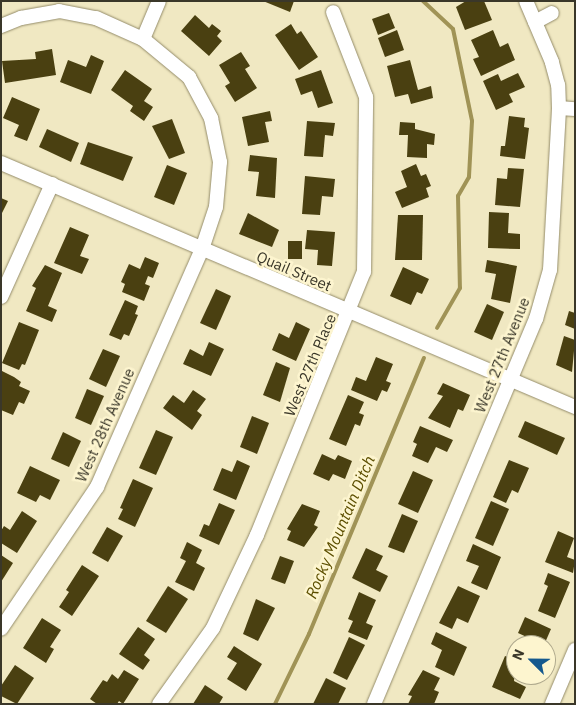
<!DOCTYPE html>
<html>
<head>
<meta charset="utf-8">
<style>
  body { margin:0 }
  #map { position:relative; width:576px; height:705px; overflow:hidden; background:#f0e8c2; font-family:"IBM Plex Sans",sans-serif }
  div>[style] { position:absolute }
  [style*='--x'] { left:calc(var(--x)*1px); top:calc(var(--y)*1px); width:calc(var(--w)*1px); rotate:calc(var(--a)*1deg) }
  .stream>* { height:4px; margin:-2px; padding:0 2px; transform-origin:2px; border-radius:2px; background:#a09356 }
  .building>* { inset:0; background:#4a4011 }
  .roads { filter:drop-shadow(0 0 1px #948c6a) drop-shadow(0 0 1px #948c6a) }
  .minor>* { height:14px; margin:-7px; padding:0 7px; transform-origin:7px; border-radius:7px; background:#fff }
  span { translate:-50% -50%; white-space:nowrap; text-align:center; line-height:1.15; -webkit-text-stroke:5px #fdf5cf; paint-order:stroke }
  .street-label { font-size:15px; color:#3a3729 }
  .water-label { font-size:16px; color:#5d4f00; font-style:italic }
  .frame { position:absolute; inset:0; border:2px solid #3a3729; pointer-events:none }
  .north { position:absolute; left:506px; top:635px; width:50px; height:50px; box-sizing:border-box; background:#fdf5cf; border:1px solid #afa98d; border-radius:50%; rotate:293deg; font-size:14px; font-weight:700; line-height:20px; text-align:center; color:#3a3729 }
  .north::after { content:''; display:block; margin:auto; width:18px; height:22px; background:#15598e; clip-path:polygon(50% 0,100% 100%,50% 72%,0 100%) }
</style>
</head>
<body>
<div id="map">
  <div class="stream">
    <div style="--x:423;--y:1;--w:41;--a:43"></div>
    <div style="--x:453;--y:29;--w:94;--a:78.3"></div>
    <div style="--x:472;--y:121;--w:56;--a:93.1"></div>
    <div style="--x:469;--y:177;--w:22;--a:120"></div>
    <div style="--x:458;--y:196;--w:92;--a:88.8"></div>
    <div style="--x:460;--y:288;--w:46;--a:119.9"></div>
    <div style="--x:275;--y:704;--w:78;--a:-64.1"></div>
    <div style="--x:309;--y:634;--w:299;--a:-67.4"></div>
  </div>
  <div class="building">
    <div style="clip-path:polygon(263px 1px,294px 1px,290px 12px)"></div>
    <div style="clip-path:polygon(466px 1px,484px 1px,492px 20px,465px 30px,456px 7px)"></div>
    <div style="clip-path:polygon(389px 13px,395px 28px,378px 35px,372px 19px)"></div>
    <div style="clip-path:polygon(195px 15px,209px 28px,212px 24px,221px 31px,217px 36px,222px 41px,209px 56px,181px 31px)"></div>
    <div style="clip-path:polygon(291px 24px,297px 34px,301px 31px,318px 57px,299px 70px,275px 35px)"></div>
    <div style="clip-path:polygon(397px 30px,404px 50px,385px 57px,378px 38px)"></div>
    <div style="clip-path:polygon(493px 30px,500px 47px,508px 43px,515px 60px,481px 76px,473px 59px,479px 57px,471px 40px)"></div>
    <div style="clip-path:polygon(52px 49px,56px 75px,5px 83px,2px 61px,36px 59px,35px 52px)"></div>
    <div style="clip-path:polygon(241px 52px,250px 66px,245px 69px,257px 88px,235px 102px,225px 86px,230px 83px,219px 65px)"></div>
    <div style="clip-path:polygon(91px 55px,104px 61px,91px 94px,60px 82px,68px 60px,86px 67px)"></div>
    <div style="clip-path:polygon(410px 60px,418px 90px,431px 86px,433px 98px,411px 104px,408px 94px,395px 97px,387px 66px)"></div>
    <div style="clip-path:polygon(125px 70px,152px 89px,144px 101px,153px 107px,144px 121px,130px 111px,133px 106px,111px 90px)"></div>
    <div style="clip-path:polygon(321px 70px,333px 103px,318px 108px,312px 91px,301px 95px,295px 79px)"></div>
    <div style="clip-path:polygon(518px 73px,525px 87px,509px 94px,513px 102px,496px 110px,483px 81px,498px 74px,501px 81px)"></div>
    <div style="clip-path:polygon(12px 97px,40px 109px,27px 141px,14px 136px,19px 125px,3px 118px)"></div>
    <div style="clip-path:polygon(270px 111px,272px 121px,265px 122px,269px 142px,248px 146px,242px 117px)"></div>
    <div style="clip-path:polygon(509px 116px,525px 118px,524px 127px,529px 128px,525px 159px,500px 156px,501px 146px,505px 146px)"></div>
    <div style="clip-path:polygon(172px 119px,185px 153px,169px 159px,152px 126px)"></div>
    <div style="clip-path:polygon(307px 121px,335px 123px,333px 136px,325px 135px,323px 157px,304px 156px)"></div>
    <div style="clip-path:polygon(400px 122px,415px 123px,415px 129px,435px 134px,434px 145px,427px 144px,427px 158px,407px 157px,408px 135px,399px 135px)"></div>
    <div style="clip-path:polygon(47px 129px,79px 143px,71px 162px,39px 147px)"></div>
    <div style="clip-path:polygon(88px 142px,133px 157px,123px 181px,80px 164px)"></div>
    <div style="clip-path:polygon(250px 155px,277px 158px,275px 198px,256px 196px,259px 172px,248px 171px)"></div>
    <div style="clip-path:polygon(416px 164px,421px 176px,426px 174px,431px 186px,426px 188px,429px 197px,402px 208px,395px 192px,407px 187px,401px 171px)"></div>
    <div style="clip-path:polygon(167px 165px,187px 173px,174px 205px,154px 197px)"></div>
    <div style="clip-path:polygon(508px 168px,524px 169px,520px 207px,495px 205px,497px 178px,507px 179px)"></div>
    <div style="clip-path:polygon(305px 176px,335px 179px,333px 197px,322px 196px,320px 215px,302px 214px)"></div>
    <div style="clip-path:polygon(1px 198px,8px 201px,1px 215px)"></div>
    <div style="clip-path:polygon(489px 212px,509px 213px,508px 233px,520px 234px,520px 249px,488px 248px)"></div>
    <div style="clip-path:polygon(248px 213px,279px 230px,272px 247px,239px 234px)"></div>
    <div style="clip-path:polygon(398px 215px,423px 215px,422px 260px,395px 260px)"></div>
    <div style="clip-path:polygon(70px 227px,89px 235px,80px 256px,89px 259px,82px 274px,54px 263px)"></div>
    <div style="clip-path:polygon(307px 230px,335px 232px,332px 266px,317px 265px,318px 250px,305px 249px)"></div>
    <div style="clip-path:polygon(288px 241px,302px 241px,302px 259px,288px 259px)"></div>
    <div style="clip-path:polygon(145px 257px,159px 263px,153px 278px,148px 276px,145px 284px,150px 286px,144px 301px,122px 292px,125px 284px,121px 282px,129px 264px,140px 269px)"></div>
    <div style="clip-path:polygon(487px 260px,517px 266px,510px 303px,491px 299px,496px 274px,485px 272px)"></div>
    <div style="clip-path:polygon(45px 265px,62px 273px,48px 306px,57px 310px,52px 322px,26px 311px,36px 288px,32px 286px)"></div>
    <div style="clip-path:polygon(403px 267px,429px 279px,422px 294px,417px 292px,411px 305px,390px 296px)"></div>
    <div style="clip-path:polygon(216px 289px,231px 296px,216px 330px,200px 323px)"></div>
    <div style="clip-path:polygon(125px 300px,138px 306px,135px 314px,138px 315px,129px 336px,124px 334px,121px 340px,109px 335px)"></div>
    <div style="clip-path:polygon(487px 304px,504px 312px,492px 340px,474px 332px)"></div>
    <div style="clip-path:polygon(569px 311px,575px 313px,575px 329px,565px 325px)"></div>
    <div style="clip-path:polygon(19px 322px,39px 330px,25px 365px,22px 364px,19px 370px,2px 363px)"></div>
    <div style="clip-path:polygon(296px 322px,310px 329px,296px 361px,272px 350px,279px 333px,289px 338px)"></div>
    <div style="clip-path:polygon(564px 336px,575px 340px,572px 372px,556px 365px)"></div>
    <div style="clip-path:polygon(209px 342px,224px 349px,211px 376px,183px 364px,190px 349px,203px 356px)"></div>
    <div style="clip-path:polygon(103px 349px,120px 356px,106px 387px,89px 379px)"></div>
    <div style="clip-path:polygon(376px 357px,393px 364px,386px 381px,391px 383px,387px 392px,382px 390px,377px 401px,351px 390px,356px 377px,366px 381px)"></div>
    <div style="clip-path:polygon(276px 362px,290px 368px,280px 402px,263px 395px)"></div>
    <div style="clip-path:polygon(2px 371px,14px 377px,21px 382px,19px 386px,30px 391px,24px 404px,19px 402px,13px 415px,1px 410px)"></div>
    <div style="clip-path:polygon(443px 383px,470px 395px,463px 411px,458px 409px,450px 428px,428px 418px,443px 396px,437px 394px)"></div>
    <div style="clip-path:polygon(87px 389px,104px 396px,91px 425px,75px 418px)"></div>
    <div style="clip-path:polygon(193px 390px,206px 399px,197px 411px,202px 415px,192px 430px,163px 408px,173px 395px,184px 403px)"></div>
    <div style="clip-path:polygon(348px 395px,364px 402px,359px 413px,364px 415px,360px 426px,355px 424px,346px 446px,329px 439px)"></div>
    <div style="clip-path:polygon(252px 416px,269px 423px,257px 454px,240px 447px)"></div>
    <div style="clip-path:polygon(525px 421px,565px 438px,557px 455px,518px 437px)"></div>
    <div style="clip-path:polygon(420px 426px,453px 440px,447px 452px,436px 447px,428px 463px,412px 456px,417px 444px,413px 442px)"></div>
    <div style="clip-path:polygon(156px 430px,173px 437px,156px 475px,139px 468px)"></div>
    <div style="clip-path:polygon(63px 432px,81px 441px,69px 467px,51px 459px)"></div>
    <div style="clip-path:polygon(322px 454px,335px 460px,338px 455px,352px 461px,345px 479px,333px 474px,329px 481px,313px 474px)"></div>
    <div style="clip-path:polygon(237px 460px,250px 466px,236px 500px,213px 490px,222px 468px,232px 472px)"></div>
    <div style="clip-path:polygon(509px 460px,529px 468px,518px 493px,512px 490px,506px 503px,493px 497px)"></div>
    <div style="clip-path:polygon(30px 466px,60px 480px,50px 500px,40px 495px,36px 502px,17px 493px)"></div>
    <div style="clip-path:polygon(413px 471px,433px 480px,418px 513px,398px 504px)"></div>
    <div style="clip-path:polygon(133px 479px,153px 488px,135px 527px,118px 519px,123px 509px,120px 508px)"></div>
    <div style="clip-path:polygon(491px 501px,509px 509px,493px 546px,475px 538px)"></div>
    <div style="clip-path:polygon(219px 503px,235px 510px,219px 545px,199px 536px,204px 524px,209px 526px)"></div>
    <div style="clip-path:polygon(302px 504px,320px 511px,314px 525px,318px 527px,304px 547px,287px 540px,291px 531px,287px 529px)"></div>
    <div style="clip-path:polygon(22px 511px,37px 521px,17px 553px,1px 543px,1px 531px,4px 526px,10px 530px)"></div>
    <div style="clip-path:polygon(402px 514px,418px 521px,404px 553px,388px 547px)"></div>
    <div style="clip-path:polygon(107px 527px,123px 536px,108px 562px,92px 553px)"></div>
    <div style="clip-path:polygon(558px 531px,574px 538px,567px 557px,575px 560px,573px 573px,545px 562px)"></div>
    <div style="clip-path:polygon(187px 542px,202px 550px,196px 563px,205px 568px,194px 591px,175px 582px,186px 561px,180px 558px)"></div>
    <div style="clip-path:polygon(473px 544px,501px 557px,487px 590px,471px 583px,479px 566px,466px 561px)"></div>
    <div style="clip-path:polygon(366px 548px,383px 556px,376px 570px,388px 576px,380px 592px,352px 578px)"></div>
    <div style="clip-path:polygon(1px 555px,13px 563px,1px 582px)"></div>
    <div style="clip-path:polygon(280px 556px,294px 561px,285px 584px,271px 579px)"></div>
    <div style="clip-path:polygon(82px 565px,99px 576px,72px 616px,59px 607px,69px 592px,66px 590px)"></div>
    <div style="clip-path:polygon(548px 573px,570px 582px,555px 618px,538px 611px,548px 586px,544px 584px)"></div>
    <div style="clip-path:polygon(168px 586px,188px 599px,166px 633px,146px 621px)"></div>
    <div style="clip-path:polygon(458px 586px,480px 596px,468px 623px,457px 618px,452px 629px,439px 623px)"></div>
    <div style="clip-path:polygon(359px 592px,376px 600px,366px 623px,373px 626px,367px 640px,348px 632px,353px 621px,348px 619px)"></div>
    <div style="clip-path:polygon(256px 599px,275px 608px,258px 641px,243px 634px)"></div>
    <div style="clip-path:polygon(525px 617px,551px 629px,544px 645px,526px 645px,529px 638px,518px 633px)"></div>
    <div style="clip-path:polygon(42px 618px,61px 630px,50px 647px,54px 649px,46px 663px,23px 648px)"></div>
    <div style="clip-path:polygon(138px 627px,155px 639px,144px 655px,150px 660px,143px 670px,119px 654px)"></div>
    <div style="clip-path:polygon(436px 632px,467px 647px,454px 676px,435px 667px,442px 650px,431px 644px)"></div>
    <div style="clip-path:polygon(349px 637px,365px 645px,347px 680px,333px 673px)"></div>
    <div style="clip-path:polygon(234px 646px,262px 664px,246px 691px,227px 679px,237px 663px,227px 657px)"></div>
    <div style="clip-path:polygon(505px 656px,516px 660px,514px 681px,526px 687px,520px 699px,492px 687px)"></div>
    <div style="clip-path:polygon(15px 665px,34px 678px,17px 704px,1px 696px,1px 686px)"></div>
    <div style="clip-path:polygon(124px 670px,139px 679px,123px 704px,119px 701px,117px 704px,97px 704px,90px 699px,103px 680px,107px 682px,112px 674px,118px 679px)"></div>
    <div style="clip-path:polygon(423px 670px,440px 678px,434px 690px,439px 692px,434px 704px,408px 704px,412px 696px,408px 695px)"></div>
    <div style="clip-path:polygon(326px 678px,346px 688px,338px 704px,313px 704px)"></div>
    <div style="clip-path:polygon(205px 685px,223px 697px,219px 704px,193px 704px)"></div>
  </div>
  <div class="roads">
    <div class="minor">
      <div style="--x:535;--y:22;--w:19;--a:-28"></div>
      <div style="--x:1;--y:26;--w:22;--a:-22"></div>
      <div style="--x:21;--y:18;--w:39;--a:-10"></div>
      <div style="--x:59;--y:11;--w:38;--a:11"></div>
      <div style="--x:96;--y:18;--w:51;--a:24.1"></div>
      <div style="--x:143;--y:39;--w:60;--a:39.6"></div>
      <div style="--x:189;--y:77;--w:47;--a:61.8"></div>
      <div style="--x:211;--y:118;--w:45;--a:78.4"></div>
      <div style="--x:220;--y:162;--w:45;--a:95.1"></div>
      <div style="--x:216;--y:207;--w:44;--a:108.4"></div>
      <div style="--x:202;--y:249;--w:260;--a:113.8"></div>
      <div style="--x:97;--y:487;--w:171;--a:124.1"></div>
      <div style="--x:143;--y:39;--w:41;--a:-67.2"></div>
      <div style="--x:559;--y:108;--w:16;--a:4"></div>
      <div style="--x:1;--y:163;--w:624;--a:23.03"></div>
      <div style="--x:1;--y:297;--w:124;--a:-65.7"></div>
      <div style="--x:159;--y:704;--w:93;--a:-54.6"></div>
      <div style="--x:213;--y:628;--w:103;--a:-64.7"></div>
      <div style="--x:257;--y:535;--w:284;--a:-67.9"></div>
      <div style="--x:364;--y:272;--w:175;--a:-89.3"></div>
      <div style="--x:366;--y:97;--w:91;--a:-111.2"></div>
      <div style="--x:374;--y:704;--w:418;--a:-67.2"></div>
      <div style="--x:536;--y:319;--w:51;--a:-74.1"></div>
      <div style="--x:550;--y:270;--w:162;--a:-86.8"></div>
      <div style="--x:559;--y:108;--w:23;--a:-92"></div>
      <div style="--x:558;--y:85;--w:24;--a:-105"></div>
      <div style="--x:552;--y:62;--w:66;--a:-113.1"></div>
      <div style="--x:552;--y:704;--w:59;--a:-66.9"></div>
    </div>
  </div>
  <div class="street-label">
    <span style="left:294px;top:271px;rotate:23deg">Quail Street</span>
    <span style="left:502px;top:355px;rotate:-68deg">West 27th Avenue</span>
    <span style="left:310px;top:365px;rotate:-67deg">West 27th Place</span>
    <span style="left:105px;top:425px;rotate:-66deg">West 28th Avenue</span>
  </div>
  <div class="water-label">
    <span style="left:340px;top:527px;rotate:-67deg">Rocky Mountain Ditch</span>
  </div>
  <div class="frame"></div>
  <div class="north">N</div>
</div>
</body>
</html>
